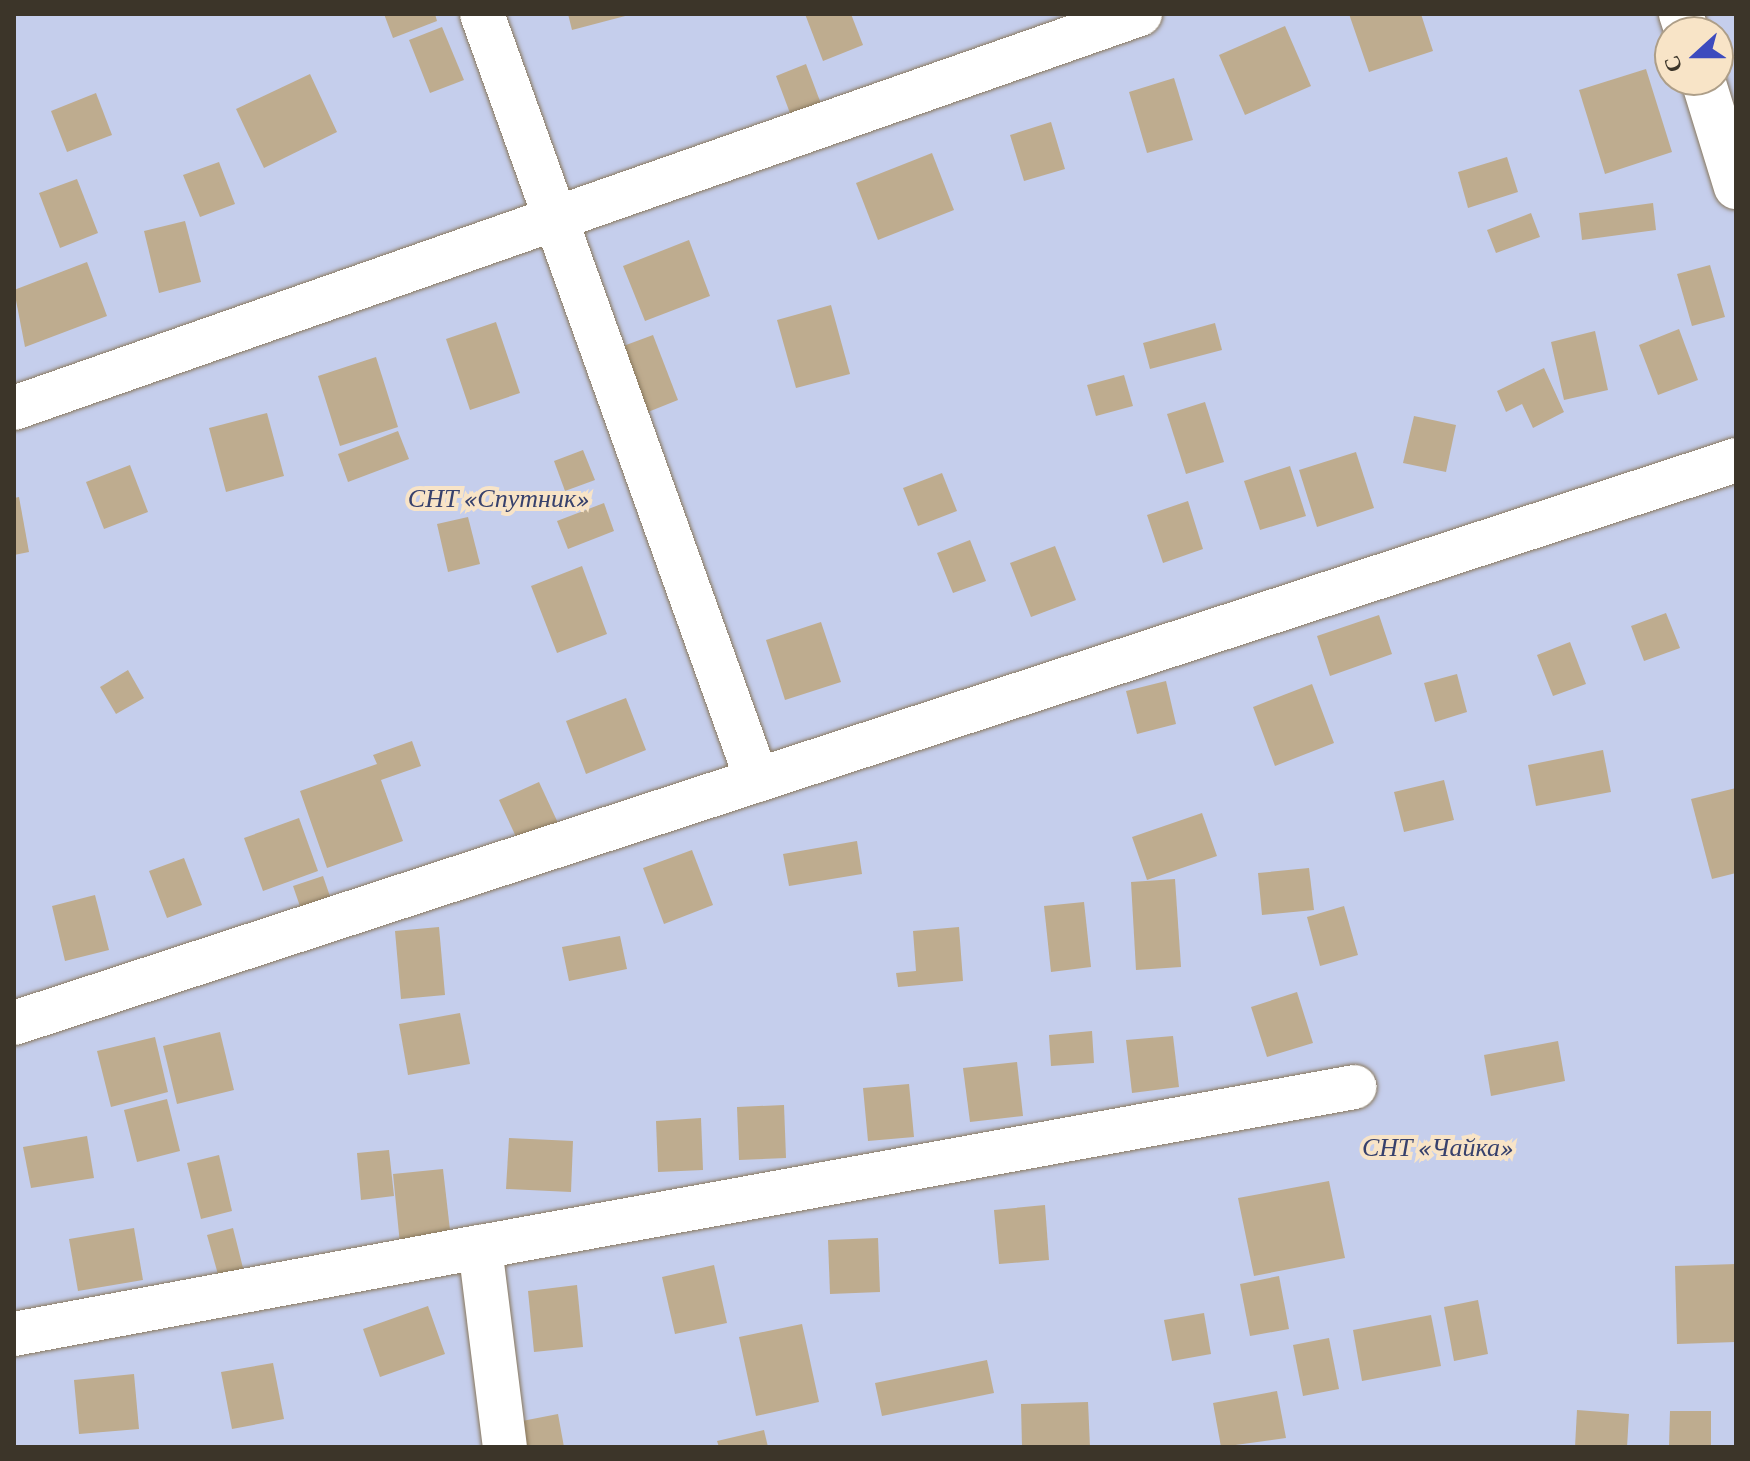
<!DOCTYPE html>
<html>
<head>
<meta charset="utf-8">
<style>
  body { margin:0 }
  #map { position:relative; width:1750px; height:1461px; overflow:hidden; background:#f8e4c7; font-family:"Crimson Pro",serif }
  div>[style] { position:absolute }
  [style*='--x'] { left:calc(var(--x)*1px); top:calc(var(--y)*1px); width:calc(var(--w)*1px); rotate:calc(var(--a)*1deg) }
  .green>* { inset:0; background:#c5ceec }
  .building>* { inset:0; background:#beac8f }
  .roads { filter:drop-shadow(0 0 2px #88775c) drop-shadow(0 0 2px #88775c) }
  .minor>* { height:44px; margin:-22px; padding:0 22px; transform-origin:22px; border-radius:22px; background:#fff }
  span { translate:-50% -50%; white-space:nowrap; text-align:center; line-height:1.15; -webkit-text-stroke:8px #f8e4c7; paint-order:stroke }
  .park-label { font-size:26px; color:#37416c; font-style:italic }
  .frame { position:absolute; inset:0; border:16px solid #3c3529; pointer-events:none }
  .north { position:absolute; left:1654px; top:16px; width:80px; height:80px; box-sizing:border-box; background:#f8e4c7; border:2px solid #ad9e88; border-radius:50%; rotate:249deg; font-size:22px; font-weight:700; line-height:32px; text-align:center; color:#3c3529 }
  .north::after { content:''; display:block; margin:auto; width:28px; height:36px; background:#3d4bbe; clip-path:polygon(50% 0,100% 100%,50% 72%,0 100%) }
</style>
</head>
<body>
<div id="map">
  <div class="green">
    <div style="clip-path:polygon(evenodd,14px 14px,1736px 14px,1736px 1447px,14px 1447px,14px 14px,1670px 32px,1718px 32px,1718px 80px,1670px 80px,1670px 32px)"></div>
  </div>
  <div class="building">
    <div style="clip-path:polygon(384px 14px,435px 14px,437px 21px,393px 38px)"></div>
    <div style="clip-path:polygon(568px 14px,629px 14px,629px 15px,572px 30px)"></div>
    <div style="clip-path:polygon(805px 14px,851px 14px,863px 45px,823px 61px)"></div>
    <div style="clip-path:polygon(1349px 14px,1421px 14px,1433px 51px,1369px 72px)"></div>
    <div style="clip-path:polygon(1285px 26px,1311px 86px,1245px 115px,1219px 55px)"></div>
    <div style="clip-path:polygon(442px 27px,464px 80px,430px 93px,409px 40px)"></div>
    <div style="clip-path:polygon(806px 64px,823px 109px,793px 121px,776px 76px)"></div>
    <div style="clip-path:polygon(1646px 69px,1672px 152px,1605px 174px,1579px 90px)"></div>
    <div style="clip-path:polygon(310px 74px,337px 132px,264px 168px,236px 109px)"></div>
    <div style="clip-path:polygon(1174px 78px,1193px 140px,1147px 153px,1129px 92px)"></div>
    <div style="clip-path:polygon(96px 93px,112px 135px,67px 152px,51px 111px)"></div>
    <div style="clip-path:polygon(1051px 122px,1065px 169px,1024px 181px,1010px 135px)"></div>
    <div style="clip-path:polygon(932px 153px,954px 210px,878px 240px,856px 183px)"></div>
    <div style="clip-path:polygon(1507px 157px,1518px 192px,1468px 208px,1458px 172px)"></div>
    <div style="clip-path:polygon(219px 162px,235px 204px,200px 217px,183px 175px)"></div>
    <div style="clip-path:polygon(77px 179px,98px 233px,60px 248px,39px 193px)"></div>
    <div style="clip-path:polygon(1653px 203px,1656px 230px,1582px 240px,1579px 213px)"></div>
    <div style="clip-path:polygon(1531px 213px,1540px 237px,1496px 253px,1487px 230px)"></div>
    <div style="clip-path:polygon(185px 221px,201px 282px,159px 293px,144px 231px)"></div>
    <div style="clip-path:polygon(689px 240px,710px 296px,645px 321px,623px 266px)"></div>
    <div style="clip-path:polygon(87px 262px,107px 316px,25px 347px,14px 290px)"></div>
    <div style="clip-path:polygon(1710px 265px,1725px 317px,1692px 326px,1677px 274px)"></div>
    <div style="clip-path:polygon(831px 305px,850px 374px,796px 388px,777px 320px)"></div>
    <div style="clip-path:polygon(496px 322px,520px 393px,470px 410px,446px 339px)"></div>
    <div style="clip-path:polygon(1215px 323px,1222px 350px,1150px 369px,1143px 343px)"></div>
    <div style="clip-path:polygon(1679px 329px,1698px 380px,1658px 395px,1639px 345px)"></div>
    <div style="clip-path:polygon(1595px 331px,1608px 390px,1564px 400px,1551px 342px)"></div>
    <div style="clip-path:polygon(653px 335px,678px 400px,643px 414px,618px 348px)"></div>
    <div style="clip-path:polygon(376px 357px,398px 427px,340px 446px,318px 376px)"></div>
    <div style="clip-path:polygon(1544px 368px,1564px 412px,1533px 428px,1522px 404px,1506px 412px,1497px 391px)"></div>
    <div style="clip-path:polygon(1124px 375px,1133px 406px,1096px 416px,1087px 385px)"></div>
    <div style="clip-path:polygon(1205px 402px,1224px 462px,1186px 474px,1167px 414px)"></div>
    <div style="clip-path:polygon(267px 413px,284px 476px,226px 492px,209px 428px)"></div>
    <div style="clip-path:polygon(1414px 416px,1456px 425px,1446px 472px,1403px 463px)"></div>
    <div style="clip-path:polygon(398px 431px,409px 459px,348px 482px,338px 454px)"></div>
    <div style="clip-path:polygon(583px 450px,595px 480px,565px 491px,554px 461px)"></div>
    <div style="clip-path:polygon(1356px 452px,1374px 508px,1317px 527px,1299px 470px)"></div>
    <div style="clip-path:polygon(130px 465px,148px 512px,104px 529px,86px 482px)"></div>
    <div style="clip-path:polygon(1290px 466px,1306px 516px,1260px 530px,1244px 481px)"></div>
    <div style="clip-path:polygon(942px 473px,957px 511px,918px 526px,903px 488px)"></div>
    <div style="clip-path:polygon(19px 497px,29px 552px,14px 555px,14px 498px)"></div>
    <div style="clip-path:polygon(1188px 501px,1203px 549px,1163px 563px,1147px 515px)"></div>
    <div style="clip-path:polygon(604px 503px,614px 531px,568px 549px,557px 521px)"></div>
    <div style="clip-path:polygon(468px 517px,480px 564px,448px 572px,437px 524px)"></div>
    <div style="clip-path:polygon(970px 540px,986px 581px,953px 593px,937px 553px)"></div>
    <div style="clip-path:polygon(1055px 546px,1076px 600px,1031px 617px,1010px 563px)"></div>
    <div style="clip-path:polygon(582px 566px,607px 634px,557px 653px,531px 586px)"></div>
    <div style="clip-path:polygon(1666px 613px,1680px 648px,1644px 661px,1631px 626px)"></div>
    <div style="clip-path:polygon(1379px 615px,1392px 654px,1330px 676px,1317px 636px)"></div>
    <div style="clip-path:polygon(821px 622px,841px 682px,785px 700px,766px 640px)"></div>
    <div style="clip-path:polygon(1570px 642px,1586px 684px,1553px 696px,1537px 655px)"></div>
    <div style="clip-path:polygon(128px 670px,144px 698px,116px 714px,100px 687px)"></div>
    <div style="clip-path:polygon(1457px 674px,1467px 712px,1435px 722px,1424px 683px)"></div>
    <div style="clip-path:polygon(1166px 681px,1176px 724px,1137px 734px,1126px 691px)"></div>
    <div style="clip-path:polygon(1312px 684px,1334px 743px,1275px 766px,1253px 707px)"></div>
    <div style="clip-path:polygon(626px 698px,646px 750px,586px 774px,566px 721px)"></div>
    <div style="clip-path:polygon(412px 741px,421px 766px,381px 780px,403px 841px,327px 868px,300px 791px,377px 764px,373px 755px)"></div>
    <div style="clip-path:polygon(1603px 750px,1611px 792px,1536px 806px,1528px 765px)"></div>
    <div style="clip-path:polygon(1444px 780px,1454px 820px,1404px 832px,1394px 792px)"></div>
    <div style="clip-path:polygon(539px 782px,558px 823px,518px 841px,499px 800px)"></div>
    <div style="clip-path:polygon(1736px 788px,1736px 873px,1712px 879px,1691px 799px)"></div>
    <div style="clip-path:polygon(1202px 813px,1217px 856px,1147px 880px,1132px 837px)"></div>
    <div style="clip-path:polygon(299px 818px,318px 871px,263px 891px,244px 838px)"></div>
    <div style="clip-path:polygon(857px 841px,862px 874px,789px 886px,783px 854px)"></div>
    <div style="clip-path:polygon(692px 850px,713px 905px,664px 924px,643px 868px)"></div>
    <div style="clip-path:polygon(184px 858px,202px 905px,167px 918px,149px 871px)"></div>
    <div style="clip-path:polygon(1309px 868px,1314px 910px,1262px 915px,1258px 873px)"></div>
    <div style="clip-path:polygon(323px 876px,334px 908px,304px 918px,293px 886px)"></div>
    <div style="clip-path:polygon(1175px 879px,1181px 967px,1136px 970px,1131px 882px)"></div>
    <div style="clip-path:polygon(95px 895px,109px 950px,65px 961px,52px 906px)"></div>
    <div style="clip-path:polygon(1084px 902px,1091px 967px,1051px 972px,1044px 906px)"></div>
    <div style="clip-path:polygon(1344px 906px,1358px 955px,1320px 966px,1307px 917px)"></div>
    <div style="clip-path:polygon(439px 927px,445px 995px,401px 999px,395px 931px)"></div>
    <div style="clip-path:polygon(959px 927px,963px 981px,898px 987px,896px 973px,916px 971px,913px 931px)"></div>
    <div style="clip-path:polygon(620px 936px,627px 969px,569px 981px,562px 947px)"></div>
    <div style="clip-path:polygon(1297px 992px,1313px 1043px,1267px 1057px,1251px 1007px)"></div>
    <div style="clip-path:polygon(460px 1013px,470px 1064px,408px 1075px,399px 1024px)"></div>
    <div style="clip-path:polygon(1092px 1031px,1094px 1063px,1051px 1066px,1049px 1035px)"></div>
    <div style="clip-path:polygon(220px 1032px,234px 1090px,177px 1104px,163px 1046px)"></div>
    <div style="clip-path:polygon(1173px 1036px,1179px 1087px,1132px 1093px,1126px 1040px)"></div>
    <div style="clip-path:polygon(155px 1037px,168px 1092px,111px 1107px,97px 1051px)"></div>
    <div style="clip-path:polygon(1558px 1041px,1565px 1081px,1491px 1096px,1484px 1055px)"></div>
    <div style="clip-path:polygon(1017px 1062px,1023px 1116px,970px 1122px,963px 1068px)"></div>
    <div style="clip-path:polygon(909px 1084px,914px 1137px,868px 1141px,863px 1088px)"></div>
    <div style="clip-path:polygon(167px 1099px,180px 1151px,137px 1162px,124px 1110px)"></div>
    <div style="clip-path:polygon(784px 1105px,786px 1158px,739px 1160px,737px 1107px)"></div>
    <div style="clip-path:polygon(701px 1118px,703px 1170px,658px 1172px,656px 1121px)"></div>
    <div style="clip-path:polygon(87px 1136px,94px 1178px,31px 1188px,23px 1147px)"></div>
    <div style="clip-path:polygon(509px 1138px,573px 1141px,571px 1192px,506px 1189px)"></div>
    <div style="clip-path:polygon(389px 1150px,394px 1196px,361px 1200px,357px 1153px)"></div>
    <div style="clip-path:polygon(219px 1155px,232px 1211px,201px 1219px,187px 1163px)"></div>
    <div style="clip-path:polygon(443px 1169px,451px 1239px,400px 1244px,393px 1174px)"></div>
    <div style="clip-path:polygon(1329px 1181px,1345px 1258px,1254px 1276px,1238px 1198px)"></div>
    <div style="clip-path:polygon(1045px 1205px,1049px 1260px,999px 1264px,994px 1210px)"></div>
    <div style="clip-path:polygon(134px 1228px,143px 1280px,78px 1291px,69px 1239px)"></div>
    <div style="clip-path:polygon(233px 1228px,244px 1272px,219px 1278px,207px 1235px)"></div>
    <div style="clip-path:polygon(878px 1238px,880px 1292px,830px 1294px,828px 1240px)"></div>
    <div style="clip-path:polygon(1736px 1264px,1736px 1342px,1677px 1344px,1675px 1266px)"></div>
    <div style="clip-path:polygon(714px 1265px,727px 1323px,675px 1334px,662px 1277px)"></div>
    <div style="clip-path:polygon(1279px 1276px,1289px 1329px,1250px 1336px,1240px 1284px)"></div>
    <div style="clip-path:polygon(577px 1285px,583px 1347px,534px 1352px,528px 1291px)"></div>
    <div style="clip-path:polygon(1478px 1300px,1488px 1354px,1454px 1361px,1444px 1307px)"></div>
    <div style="clip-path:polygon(428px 1306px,445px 1354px,380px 1377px,363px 1329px)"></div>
    <div style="clip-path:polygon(1204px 1313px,1211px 1354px,1172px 1361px,1164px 1320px)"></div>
    <div style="clip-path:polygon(1431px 1315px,1441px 1366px,1362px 1381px,1353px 1330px)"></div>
    <div style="clip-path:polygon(802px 1324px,819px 1402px,756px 1416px,739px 1337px)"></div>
    <div style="clip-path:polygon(1329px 1338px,1339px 1389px,1303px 1396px,1293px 1345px)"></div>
    <div style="clip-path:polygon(987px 1360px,994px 1393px,882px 1416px,875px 1383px)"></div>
    <div style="clip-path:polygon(273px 1363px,284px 1419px,232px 1429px,221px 1372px)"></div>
    <div style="clip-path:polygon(134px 1374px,139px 1429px,79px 1434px,74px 1380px)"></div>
    <div style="clip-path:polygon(1277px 1391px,1286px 1438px,1221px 1447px,1213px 1403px)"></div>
    <div style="clip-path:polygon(1088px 1402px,1090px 1447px,1022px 1447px,1021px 1404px)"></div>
    <div style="clip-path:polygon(1577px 1410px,1629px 1414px,1627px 1447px,1575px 1447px)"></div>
    <div style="clip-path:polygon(1670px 1411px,1711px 1411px,1711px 1447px,1669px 1447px)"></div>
    <div style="clip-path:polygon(558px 1414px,564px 1447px,522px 1447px,517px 1422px)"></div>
    <div style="clip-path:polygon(764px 1430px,768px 1447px,719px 1447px,717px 1441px)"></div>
  </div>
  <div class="roads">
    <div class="minor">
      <div style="--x:482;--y:14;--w:814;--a:70.25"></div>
      <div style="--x:1681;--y:14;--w:19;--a:72"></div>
      <div style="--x:1703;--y:80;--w:112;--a:72.9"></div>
      <div style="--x:14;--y:408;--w:1193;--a:-19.29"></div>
      <div style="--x:14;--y:1023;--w:1812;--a:-18.1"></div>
      <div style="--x:480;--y:1247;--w:889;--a:-10.37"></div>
      <div style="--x:14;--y:1334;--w:474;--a:-10.6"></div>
      <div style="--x:480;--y:1247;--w:202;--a:82.9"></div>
    </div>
  </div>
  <div class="park-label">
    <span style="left:499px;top:499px">СНТ «Спутник»</span>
    <span style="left:1438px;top:1148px">СНТ «Чайка»</span>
  </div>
  <div class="frame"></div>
  <div class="north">С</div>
</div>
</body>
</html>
